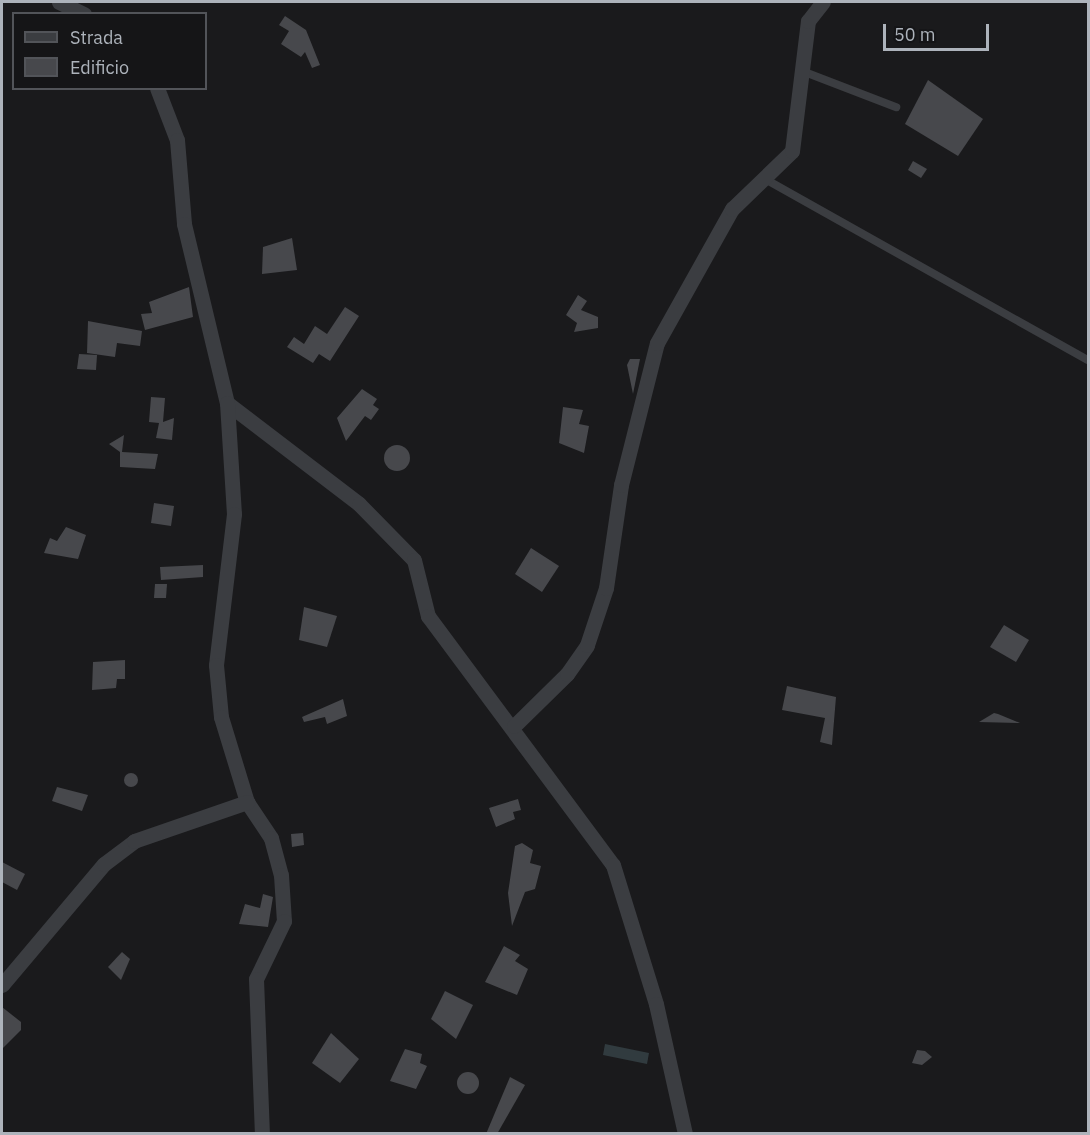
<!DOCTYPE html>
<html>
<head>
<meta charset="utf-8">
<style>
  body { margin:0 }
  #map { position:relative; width:1090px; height:1135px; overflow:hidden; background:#1a1a1c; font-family:"IBM Plex Sans",sans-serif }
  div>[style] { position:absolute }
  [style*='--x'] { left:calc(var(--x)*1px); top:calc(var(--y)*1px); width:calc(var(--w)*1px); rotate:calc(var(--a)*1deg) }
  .water>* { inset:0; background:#313b3f }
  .building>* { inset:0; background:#47484c }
  .round { border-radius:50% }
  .lane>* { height:8px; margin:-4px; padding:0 4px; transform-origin:4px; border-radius:4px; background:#3b3d41 }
  .street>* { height:15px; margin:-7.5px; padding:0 7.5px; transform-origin:7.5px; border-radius:7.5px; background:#3b3d41 }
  span { translate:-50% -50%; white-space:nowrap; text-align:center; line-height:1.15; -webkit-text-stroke:5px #151517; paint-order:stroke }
  .frame { position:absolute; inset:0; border:3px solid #adb3bb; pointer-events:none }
  .legend { position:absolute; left:12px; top:12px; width:195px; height:78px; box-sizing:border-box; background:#151517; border:2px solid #525459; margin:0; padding:8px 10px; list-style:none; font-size:18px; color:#adb3bb }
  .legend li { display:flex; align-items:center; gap:12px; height:30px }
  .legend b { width:30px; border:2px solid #525459 }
  .scale { position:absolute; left:883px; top:24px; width:106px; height:27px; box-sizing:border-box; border:3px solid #adb3bb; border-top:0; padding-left:8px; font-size:18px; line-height:21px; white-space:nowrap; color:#adb3bb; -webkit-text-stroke:4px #151517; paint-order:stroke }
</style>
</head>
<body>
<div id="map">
  <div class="water">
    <div style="clip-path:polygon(605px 1044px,649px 1053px,647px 1064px,603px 1055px)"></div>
  </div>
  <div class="building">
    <div style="clip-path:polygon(285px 16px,306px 30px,320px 65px,312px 68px,305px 52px,301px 57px,281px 44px,289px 31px,279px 25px)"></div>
    <div style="clip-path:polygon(928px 80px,983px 119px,958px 156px,905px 124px)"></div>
    <div style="clip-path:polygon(913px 161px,927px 169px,921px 178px,908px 170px)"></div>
    <div style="clip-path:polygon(292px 238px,297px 270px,262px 274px,263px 247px)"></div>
    <div style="clip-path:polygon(189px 287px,193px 317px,145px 330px,141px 314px,152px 313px,149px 302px)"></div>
    <div style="clip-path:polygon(578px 295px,587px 301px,581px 310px,598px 317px,598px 328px,574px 332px,577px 323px,566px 315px)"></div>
    <div style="clip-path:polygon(345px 307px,359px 316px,330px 361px,319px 354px,313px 363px,287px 347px,294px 337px,304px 344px,315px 326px,327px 334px)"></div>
    <div style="clip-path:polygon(88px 321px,142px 331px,140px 346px,117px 343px,115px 357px,87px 353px)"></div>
    <div style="clip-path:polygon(79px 354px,97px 355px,96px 370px,77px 369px)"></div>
    <div style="clip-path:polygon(630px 359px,640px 359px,633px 394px,627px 365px)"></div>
    <div style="clip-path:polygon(362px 389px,377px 399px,373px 405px,379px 409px,371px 420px,365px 416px,346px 441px,337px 418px)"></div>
    <div style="clip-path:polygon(151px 397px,165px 398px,163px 422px,174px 418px,172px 440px,156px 438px,159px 423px,149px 422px)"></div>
    <div style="clip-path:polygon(563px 407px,583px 410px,579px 424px,589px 426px,584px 453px,559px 443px)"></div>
    <div style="clip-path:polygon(124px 435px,122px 452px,158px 454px,155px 469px,120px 467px,120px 452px,109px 444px)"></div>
    <div class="round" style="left:384px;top:445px;width:26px;height:26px"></div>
    <div style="clip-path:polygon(154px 503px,174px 506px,171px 526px,151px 523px)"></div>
    <div style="clip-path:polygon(66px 527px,86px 535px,78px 559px,44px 553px,50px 538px,57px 541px)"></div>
    <div style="clip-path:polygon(531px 548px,559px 566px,542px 592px,515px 574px)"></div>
    <div style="clip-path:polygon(203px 565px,203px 577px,161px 580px,160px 567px)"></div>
    <div style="clip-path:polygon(155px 584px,167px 584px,166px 598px,154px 598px)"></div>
    <div style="clip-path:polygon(304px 607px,337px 616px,327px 647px,299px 640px)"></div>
    <div style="clip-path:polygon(1004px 625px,1029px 640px,1016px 662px,990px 647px)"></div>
    <div style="clip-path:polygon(125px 660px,125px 679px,117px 679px,116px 688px,92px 690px,93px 662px)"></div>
    <div style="clip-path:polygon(787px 686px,836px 697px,832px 745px,820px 742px,825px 718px,782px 710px)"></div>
    <div style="clip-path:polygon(343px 699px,347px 716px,327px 724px,325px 717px,304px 722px,302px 717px)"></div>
    <div style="clip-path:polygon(994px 713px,998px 714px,1020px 723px,979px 722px)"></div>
    <div class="round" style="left:124px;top:773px;width:14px;height:14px"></div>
    <div style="clip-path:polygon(57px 787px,88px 795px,82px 811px,52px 801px)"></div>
    <div style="clip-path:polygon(518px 799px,521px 810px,513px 812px,515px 819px,496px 827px,489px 808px)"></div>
    <div style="clip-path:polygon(303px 833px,304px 845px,292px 847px,291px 834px)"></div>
    <div style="clip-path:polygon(522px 843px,533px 850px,530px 863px,541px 866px,535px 889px,525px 892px,512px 926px,508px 893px,515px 846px)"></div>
    <div style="clip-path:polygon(2px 862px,25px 874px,17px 890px,2px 882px)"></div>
    <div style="clip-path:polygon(263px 894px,273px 897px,268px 927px,239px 924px,245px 904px,260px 908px)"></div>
    <div style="clip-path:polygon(504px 946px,520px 955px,515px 961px,528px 969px,517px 995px,485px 982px)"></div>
    <div style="clip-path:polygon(122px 952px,130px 959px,121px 980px,108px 967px)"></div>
    <div style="clip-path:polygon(445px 991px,473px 1005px,456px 1039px,431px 1019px)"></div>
    <div style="clip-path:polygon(2px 1007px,21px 1022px,21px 1030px,2px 1049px)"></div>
    <div style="clip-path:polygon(331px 1033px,359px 1059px,340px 1083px,312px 1063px)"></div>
    <div style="clip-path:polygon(405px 1049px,422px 1054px,420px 1063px,427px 1066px,416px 1089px,390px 1081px)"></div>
    <div style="clip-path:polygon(917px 1050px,925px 1051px,932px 1057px,922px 1065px,912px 1063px)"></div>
    <div class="round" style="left:457px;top:1072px;width:22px;height:22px"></div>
    <div style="clip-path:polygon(510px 1077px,525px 1085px,497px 1134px,486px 1134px)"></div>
  </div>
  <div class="lane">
    <div style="--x:802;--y:71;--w:101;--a:21"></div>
    <div style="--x:765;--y:179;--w:370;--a:29.3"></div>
  </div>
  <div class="street">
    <div style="--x:59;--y:2;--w:28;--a:26"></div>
    <div style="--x:157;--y:88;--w:56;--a:69"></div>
    <div style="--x:177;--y:140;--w:84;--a:85.2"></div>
    <div style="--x:184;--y:224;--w:184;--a:76.5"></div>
    <div style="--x:227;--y:403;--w:166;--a:37.4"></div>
    <div style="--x:359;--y:504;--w:78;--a:45.5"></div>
    <div style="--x:414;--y:560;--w:58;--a:76"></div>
    <div style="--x:428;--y:616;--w:310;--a:53.4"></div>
    <div style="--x:613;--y:865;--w:145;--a:72.8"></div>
    <div style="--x:656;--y:1004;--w:133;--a:77.4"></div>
    <div style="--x:227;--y:403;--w:111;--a:86.4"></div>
    <div style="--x:234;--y:514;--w:152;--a:96.8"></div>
    <div style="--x:216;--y:665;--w:52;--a:84.5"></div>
    <div style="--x:221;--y:717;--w:89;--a:73"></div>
    <div style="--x:247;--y:802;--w:43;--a:56.3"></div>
    <div style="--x:271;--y:838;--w:38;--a:75"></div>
    <div style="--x:281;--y:875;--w:46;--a:86.3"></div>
    <div style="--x:284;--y:921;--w:64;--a:115.8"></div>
    <div style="--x:256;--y:979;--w:155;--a:87.8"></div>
    <div style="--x:514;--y:726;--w:74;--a:-44.5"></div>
    <div style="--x:567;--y:674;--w:35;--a:-55"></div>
    <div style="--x:587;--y:645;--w:60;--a:-71.6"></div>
    <div style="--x:606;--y:588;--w:104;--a:-81.7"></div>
    <div style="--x:621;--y:485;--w:146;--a:-75.8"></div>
    <div style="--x:657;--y:343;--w:154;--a:-60.8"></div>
    <div style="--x:732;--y:209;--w:83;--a:-44"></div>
    <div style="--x:792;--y:151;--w:131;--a:-83"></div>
    <div style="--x:808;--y:21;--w:24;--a:-52"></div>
    <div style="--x:2;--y:985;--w:158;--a:-49.9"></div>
    <div style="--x:104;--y:864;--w:38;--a:-37"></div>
    <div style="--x:134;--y:841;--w:120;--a:-19"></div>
  </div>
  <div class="frame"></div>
  <ul class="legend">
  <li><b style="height:8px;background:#3b3d41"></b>Strada</li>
  <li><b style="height:16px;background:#47484c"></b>Edificio</li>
  </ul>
  <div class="scale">50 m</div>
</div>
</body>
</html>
